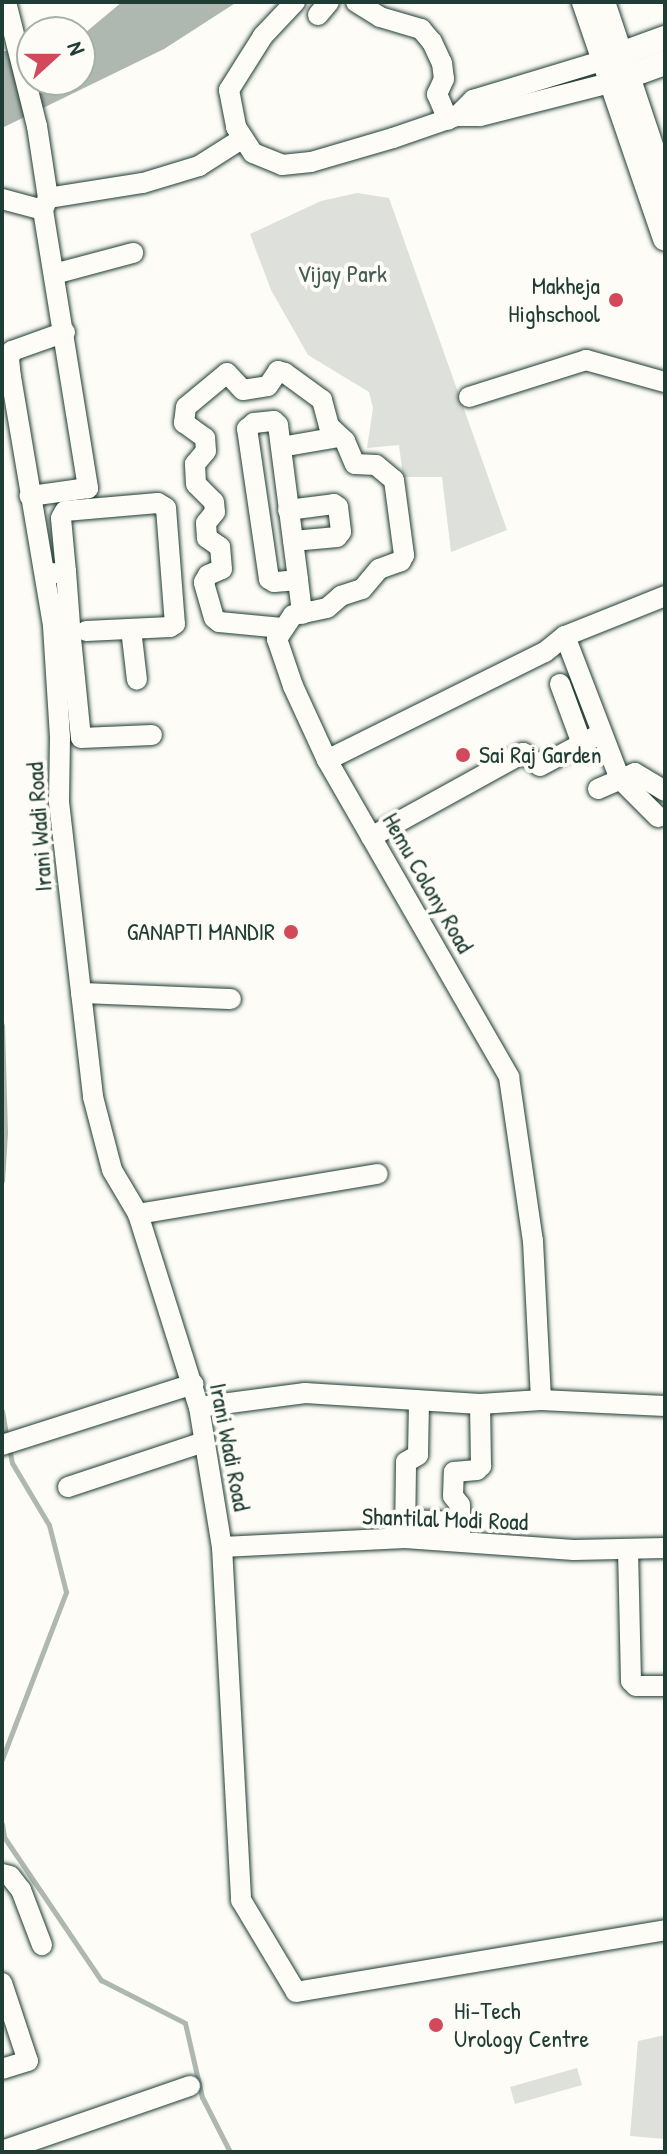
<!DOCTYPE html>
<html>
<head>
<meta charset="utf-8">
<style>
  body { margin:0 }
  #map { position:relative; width:667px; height:2154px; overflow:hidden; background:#fdfcf7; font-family:"Patrick Hand",sans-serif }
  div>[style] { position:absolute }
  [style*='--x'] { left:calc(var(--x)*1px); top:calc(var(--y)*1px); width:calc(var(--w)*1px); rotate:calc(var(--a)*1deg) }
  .green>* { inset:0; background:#dde0db }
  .water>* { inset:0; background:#aeb8b1 }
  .stream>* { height:5px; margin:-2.5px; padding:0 2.5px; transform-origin:2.5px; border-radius:2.5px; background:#aeb8b1 }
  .roads { filter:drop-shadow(0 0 2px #1f3d34) drop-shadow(0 0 2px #1f3d34) }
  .minor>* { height:20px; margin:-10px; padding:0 10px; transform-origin:10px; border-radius:10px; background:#fdfcf7 }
  .tertiary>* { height:24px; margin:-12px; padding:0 12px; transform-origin:12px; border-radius:12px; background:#fdfcf7 }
  .dots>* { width:22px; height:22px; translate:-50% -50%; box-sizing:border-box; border:4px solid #fdfcf7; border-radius:50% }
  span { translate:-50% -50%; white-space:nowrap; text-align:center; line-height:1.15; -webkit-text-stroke:8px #fdfcf7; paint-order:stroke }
  .park-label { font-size:24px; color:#455e55 }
  .poi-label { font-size:24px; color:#1f3d34 }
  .right { translate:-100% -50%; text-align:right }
  .left { translate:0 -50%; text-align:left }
  .street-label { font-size:24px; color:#1f3d34 }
  .frame { position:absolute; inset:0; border:4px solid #1f3d34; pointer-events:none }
  .north { position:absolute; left:16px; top:16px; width:80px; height:80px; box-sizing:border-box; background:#fdfcf7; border:2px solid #a4b0a9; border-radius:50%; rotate:69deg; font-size:22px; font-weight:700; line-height:32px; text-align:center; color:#1f3d34 }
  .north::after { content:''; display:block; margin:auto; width:28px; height:36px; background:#d1495b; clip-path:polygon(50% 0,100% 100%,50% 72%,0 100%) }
</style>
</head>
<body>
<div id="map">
  <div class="green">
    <div style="clip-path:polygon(357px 193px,389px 198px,507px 530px,451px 552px,442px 477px,403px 477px,399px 445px,367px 448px,373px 408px,369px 392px,308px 355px,271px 290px,250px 234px,321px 201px)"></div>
    <div style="clip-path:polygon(665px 2035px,665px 2139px,630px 2136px,638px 2041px)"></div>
    <div style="clip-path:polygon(577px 2068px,582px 2085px,515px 2104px,510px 2087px)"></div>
  </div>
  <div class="water">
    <div style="clip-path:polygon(122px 2px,237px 2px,164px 49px,2px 128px,2px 51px,32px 52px,32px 80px,80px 80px,80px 37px)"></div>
  </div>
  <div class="stream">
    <div style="--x:2;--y:1025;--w:108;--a:88.4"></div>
    <div style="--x:5;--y:1133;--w:48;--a:93.6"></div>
    <div style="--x:2;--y:1411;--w:27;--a:80"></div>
    <div style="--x:2;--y:1759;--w:179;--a:-69"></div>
    <div style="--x:66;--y:1592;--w:69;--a:-104.2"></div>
    <div style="--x:49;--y:1525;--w:72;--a:-120.8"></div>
    <div style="--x:12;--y:1463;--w:16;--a:-101"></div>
    <div style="--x:2;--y:1824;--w:13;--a:81"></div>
    <div style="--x:4;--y:1837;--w:173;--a:55.9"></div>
    <div style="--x:101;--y:1980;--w:94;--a:27.1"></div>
    <div style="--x:185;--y:2023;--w:76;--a:77.1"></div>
    <div style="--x:202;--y:2097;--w:62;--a:63"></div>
  </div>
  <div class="roads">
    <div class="minor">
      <div style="--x:6;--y:2;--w:128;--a:76"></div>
      <div style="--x:37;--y:126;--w:73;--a:81.3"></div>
      <div style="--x:48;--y:198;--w:13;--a:113"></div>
      <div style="--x:43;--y:210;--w:282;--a:80.8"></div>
      <div style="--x:88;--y:488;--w:59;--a:172.1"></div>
      <div style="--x:295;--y:2;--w:47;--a:133.3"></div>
      <div style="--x:263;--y:36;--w:64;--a:122.2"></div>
      <div style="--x:229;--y:90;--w:38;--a:79"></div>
      <div style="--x:236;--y:127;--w:31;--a:57"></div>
      <div style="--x:253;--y:153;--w:31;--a:22"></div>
      <div style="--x:282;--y:165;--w:29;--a:-6"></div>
      <div style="--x:311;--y:162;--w:85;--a:-16.3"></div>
      <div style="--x:393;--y:138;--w:68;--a:-19"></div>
      <div style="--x:457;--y:116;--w:23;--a:-45"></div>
      <div style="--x:473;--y:100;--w:138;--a:-16.9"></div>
      <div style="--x:356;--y:2;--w:28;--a:32"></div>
      <div style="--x:380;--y:17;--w:43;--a:16.3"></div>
      <div style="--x:421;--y:29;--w:17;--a:50"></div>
      <div style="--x:432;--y:42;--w:23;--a:65"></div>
      <div style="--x:442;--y:63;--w:16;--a:83"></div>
      <div style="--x:444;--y:79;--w:17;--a:115"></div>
      <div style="--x:437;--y:94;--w:28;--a:67"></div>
      <div style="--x:318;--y:15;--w:17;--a:-50"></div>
      <div style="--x:457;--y:116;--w:23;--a:0"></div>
      <div style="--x:480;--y:116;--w:137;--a:-14.3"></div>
      <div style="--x:48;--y:198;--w:96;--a:-9"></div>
      <div style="--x:143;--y:183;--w:59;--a:-16.9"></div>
      <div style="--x:199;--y:166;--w:52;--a:-32.5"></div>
      <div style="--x:2;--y:199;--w:42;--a:15"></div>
      <div style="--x:54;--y:274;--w:82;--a:-14.9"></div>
      <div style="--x:65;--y:332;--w:56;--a:160.3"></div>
      <div style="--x:12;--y:351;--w:9;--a:111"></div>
      <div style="--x:9;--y:359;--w:18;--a:84"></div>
      <div style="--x:11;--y:377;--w:253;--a:80.4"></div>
      <div style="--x:53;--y:626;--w:112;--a:86.4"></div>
      <div style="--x:60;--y:738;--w:64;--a:90.9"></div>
      <div style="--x:59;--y:802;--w:297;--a:83.4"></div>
      <div style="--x:93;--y:1097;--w:75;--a:75.4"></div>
      <div style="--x:112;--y:1170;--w:51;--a:59.4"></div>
      <div style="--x:138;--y:1214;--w:202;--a:72.5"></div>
      <div style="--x:199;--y:1407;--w:142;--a:80.7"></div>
      <div style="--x:222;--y:1547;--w:354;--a:86.9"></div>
      <div style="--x:241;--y:1900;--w:107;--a:59.1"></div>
      <div style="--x:296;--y:1992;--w:374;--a:-9.5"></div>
      <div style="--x:469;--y:397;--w:123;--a:-17.5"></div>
      <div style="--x:586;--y:360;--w:82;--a:15.6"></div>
      <div style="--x:281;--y:447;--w:59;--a:-9.8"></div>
      <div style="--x:288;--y:510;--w:46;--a:-7.4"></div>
      <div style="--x:334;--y:504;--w:5;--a:37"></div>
      <div style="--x:338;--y:507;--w:25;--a:83"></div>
      <div style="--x:341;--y:532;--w:6;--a:129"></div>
      <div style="--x:337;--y:537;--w:44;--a:174.8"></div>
      <div style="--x:45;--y:574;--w:21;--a:-5"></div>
      <div style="--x:66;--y:572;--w:54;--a:-95.3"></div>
      <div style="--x:61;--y:518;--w:8;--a:-60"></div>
      <div style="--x:65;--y:511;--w:93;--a:-4.9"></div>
      <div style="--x:158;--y:503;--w:9;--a:32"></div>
      <div style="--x:166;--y:508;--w:116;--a:85.6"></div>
      <div style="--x:175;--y:624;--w:6;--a:149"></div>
      <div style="--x:170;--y:627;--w:84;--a:177.3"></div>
      <div style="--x:298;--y:580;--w:24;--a:175"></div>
      <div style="--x:274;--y:582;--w:6;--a:-149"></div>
      <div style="--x:269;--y:579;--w:152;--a:-98.3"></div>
      <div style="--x:247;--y:429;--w:9;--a:-41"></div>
      <div style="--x:254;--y:423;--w:20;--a:-6"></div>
      <div style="--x:274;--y:421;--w:6;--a:45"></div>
      <div style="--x:278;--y:425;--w:156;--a:82.6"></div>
      <div style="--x:298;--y:580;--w:34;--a:83"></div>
      <div style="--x:282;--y:628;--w:63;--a:-174.6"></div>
      <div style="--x:219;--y:622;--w:6;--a:-141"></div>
      <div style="--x:214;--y:618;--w:37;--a:-106"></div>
      <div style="--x:204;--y:582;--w:8;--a:-60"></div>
      <div style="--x:208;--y:575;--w:15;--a:-23"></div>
      <div style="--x:222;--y:569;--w:22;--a:-95"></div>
      <div style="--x:220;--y:547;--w:16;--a:-145"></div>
      <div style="--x:207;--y:538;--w:15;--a:-94"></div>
      <div style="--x:206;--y:523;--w:14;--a:-51"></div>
      <div style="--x:215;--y:512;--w:10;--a:-96"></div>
      <div style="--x:214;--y:502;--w:25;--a:-135"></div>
      <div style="--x:196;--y:484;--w:20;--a:-93"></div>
      <div style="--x:195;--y:464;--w:17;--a:-50"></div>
      <div style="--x:206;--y:451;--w:13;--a:-94"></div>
      <div style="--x:205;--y:438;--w:26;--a:-144"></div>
      <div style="--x:184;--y:423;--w:16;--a:-83"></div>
      <div style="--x:186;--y:407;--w:53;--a:-39.7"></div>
      <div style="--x:227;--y:373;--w:23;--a:47"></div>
      <div style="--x:243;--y:390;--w:25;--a:-9"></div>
      <div style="--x:268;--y:386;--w:18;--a:-56"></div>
      <div style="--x:278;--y:371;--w:7;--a:16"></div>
      <div style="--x:285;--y:373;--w:46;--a:36.1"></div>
      <div style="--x:322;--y:400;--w:27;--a:75"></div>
      <div style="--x:329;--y:426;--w:22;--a:43"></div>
      <div style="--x:345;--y:441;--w:25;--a:67"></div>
      <div style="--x:355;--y:464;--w:21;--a:3"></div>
      <div style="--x:376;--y:465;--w:23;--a:40"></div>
      <div style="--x:394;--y:480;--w:76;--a:82.4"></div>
      <div style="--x:404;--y:555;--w:7;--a:117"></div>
      <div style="--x:401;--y:561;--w:23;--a:160"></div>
      <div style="--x:379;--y:569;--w:26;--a:130"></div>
      <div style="--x:362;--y:589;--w:22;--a:162"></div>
      <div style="--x:341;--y:596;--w:18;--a:139"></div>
      <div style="--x:327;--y:608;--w:35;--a:168"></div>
      <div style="--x:293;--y:615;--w:29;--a:124"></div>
      <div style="--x:277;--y:639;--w:50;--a:71.2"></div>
      <div style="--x:293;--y:686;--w:81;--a:65.3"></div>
      <div style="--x:327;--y:760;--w:366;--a:60.1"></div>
      <div style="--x:509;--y:1077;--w:166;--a:81.7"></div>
      <div style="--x:533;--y:1241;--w:159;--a:87.1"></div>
      <div style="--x:131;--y:629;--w:51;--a:83.3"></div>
      <div style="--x:565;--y:636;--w:153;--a:69"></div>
      <div style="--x:620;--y:779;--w:54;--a:45"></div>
      <div style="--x:71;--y:638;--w:100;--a:84.3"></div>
      <div style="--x:81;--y:738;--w:71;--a:-2.4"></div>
      <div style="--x:58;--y:639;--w:13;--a:-4"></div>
      <div style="--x:71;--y:638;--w:66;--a:-94.3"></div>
      <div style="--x:560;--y:684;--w:64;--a:69.9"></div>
      <div style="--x:327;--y:760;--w:243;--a:-26.4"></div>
      <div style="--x:545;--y:652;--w:26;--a:-39"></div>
      <div style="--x:565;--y:636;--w:108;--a:-21.8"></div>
      <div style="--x:598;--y:789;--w:40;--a:-23.4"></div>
      <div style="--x:635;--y:773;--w:35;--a:31"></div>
      <div style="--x:371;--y:837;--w:174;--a:-28.9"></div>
      <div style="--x:523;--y:753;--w:21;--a:37"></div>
      <div style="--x:540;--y:766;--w:70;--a:-28"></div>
      <div style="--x:81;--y:993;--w:150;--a:2.3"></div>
      <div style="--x:138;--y:1214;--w:243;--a:-9.5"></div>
      <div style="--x:199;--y:1407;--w:107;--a:-7.5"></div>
      <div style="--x:305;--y:1393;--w:175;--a:3.6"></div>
      <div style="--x:480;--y:1404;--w:61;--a:-3.8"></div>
      <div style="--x:541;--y:1400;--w:124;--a:2.8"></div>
      <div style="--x:2;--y:1445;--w:201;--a:-17.7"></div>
      <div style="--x:68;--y:1487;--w:143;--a:-18.3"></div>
      <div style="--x:405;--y:1520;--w:55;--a:2.1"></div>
      <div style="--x:405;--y:1538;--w:76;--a:-89.2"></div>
      <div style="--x:406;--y:1462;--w:14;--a:-30"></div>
      <div style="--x:418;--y:1455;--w:54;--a:-88.9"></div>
      <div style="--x:460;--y:1541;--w:36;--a:-90"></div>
      <div style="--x:460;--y:1505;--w:11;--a:-128"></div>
      <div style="--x:453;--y:1496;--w:24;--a:-88"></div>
      <div style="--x:454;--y:1472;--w:23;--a:-5"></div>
      <div style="--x:477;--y:1470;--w:6;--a:-45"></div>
      <div style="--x:481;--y:1466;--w:62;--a:-90.9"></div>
      <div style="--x:222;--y:1547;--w:183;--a:-2.8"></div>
      <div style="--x:405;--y:1538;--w:169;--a:4.1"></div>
      <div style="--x:574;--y:1550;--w:91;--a:-1.3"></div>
      <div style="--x:628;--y:1549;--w:132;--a:88.7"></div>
      <div style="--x:631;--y:1681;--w:7;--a:45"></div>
      <div style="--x:636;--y:1686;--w:29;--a:0"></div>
      <div style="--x:2;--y:1874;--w:8;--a:14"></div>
      <div style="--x:10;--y:1876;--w:18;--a:52"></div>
      <div style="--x:21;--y:1890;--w:59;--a:69.1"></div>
      <div style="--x:2;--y:1983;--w:82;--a:71.6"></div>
      <div style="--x:28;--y:2061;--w:27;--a:163"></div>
      <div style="--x:2;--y:2151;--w:199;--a:-19.1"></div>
    </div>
    <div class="tertiary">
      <div style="--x:584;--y:2;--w:250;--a:71.1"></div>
      <div style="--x:603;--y:2;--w:195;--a:71.5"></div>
      <div style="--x:607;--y:59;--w:62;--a:-19.9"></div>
      <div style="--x:615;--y:81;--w:53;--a:-19.8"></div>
    </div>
  </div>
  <div class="dots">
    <div style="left:616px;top:300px;background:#d1495b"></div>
    <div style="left:463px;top:755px;background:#d1495b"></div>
    <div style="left:291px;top:932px;background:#d1495b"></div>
    <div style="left:436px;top:2025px;background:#d1495b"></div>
  </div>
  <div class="park-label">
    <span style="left:342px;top:274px">Vijay Park</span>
  </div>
  <div class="poi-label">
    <span class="right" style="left:600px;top:300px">Makheja<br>Highschool</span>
    <span class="left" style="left:479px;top:755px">Sai Raj Garden</span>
    <span class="right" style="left:275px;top:932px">GANAPTI MANDIR</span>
    <span class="left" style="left:454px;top:2025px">Hi-Tech<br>Urology Centre</span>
  </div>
  <div class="street-label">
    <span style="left:39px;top:827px;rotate:-94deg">Irani Wadi Road</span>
    <span style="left:428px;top:883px;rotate:60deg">Hemu Colony Road</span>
    <span style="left:230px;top:1447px;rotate:79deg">Irani Wadi Road</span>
    <span style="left:445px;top:1519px;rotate:2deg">Shantilal Modi Road</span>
  </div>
  <div class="frame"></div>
  <div class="north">N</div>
</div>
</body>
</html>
